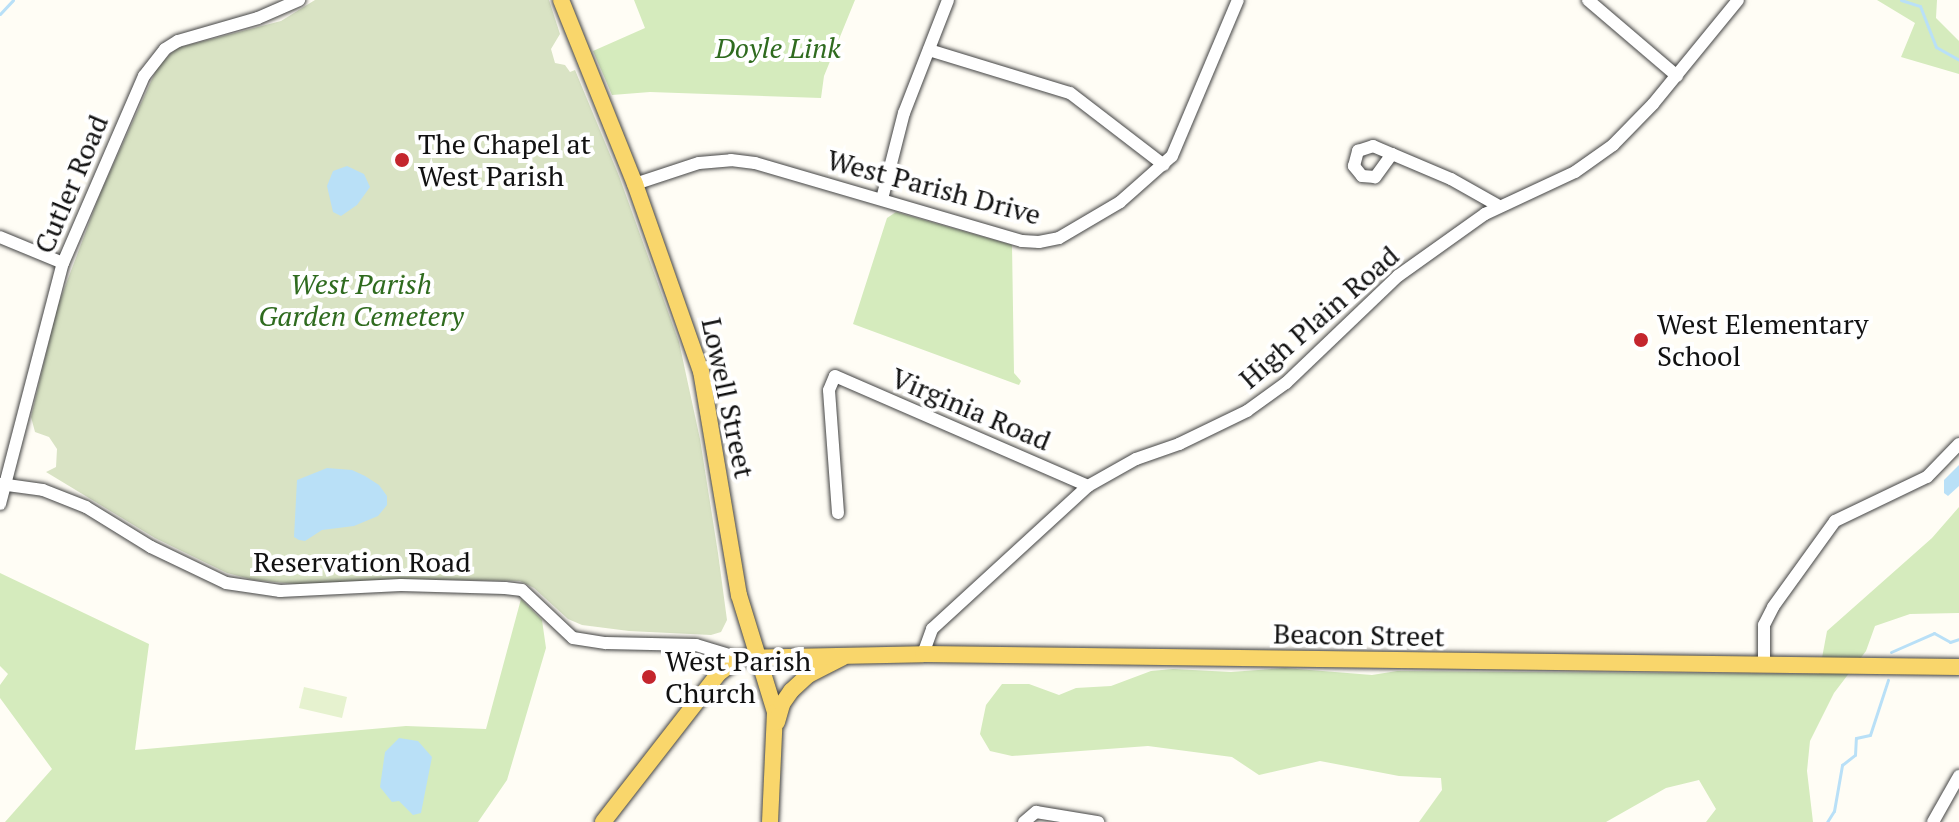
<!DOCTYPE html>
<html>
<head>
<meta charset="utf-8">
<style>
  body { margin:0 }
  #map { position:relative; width:1959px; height:822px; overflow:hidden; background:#fffdf5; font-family:"PT Serif",serif }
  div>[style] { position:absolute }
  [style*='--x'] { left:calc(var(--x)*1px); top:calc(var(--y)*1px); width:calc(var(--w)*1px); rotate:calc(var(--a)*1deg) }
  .green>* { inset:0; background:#d5ebbd }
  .cemetery>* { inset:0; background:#d9e3c4 }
  .pitch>* { inset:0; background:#e6f2cf }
  .water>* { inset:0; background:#b9e0f7 }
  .stream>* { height:3px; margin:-1.5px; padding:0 1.5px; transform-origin:1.5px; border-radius:1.5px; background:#b9e0f7 }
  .roads { filter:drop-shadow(0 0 2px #444) drop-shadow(0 0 2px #444) }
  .minor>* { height:12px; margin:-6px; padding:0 6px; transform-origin:6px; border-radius:6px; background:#fff }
  .major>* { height:16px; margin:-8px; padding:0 8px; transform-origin:8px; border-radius:8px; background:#f9d66b }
  .dots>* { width:22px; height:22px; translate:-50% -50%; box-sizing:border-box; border:4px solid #fff; border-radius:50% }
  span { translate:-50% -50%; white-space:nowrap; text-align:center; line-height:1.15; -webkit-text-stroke:8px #fff; paint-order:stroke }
  .park-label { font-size:28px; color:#2f6b1f; font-style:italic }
  .poi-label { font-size:28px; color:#111 }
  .left { translate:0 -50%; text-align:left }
  .street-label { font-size:28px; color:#111 }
</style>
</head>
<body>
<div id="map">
  <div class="green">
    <div style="clip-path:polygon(634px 0,855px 0,824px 76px,821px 98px,650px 92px,612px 95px,593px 51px,645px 28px)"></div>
    <div style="clip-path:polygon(1877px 0,1937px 0,1936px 18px,1959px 41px,1959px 74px,1901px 57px,1915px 23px)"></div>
    <div style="clip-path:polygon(896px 212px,1012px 245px,1014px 373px,1021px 381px,1019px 385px,853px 324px,887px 218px)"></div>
    <div style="clip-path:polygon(1959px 507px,1959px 613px,1910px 614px,1875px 626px,1866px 651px,1834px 693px,1810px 741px,1807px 771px,1813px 822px,1706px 822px,1716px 809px,1699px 780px,1666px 788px,1606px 822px,1419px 822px,1442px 790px,1441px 778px,1399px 776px,1320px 761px,1259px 775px,1232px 757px,1148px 746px,1012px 756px,990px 751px,980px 734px,986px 705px,1002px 684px,1029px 684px,1059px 695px,1076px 688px,1111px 686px,1151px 671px,1173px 669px,1231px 672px,1285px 668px,1372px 675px,1397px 671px,1819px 674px,1827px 631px,1932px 538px)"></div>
    <div style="clip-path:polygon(0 573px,149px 644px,135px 750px,406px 726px,486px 729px,521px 599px,542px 620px,546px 648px,507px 780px,478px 822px,5px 822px,52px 769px,0 698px,0 685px,8px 674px,0 666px)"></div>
  </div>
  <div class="cemetery">
    <div style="clip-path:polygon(315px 0,549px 0,560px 34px,551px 49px,555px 63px,565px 65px,570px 72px,575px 70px,619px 176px,679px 342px,700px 439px,718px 553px,727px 620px,721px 632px,711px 635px,629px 631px,582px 625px,568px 619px,534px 588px,520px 581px,399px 579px,306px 585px,254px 580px,227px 573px,155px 538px,46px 472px,56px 467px,57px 449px,49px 437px,35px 432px,31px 417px,57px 308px,100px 194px,158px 66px,177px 48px,281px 21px)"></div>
  </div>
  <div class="pitch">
    <div style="clip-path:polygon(304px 687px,347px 697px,342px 718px,299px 708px)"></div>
  </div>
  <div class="water">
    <div style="clip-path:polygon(347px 166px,364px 174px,370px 187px,357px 205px,341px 216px,333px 212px,327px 186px,333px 171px)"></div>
    <div style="clip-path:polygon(1959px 465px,1959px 486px,1948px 496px,1944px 493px,1944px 480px)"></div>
    <div style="clip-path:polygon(327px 468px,352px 470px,365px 476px,379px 485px,387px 496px,387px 505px,378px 516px,354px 526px,322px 530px,305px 541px,299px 540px,294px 537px,297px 480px)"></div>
    <div style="clip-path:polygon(399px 738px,418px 741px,432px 757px,421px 813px,413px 815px,399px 801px,392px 802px,380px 787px,385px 752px)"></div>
  </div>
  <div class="stream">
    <div style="--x:1901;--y:0;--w:20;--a:18"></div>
    <div style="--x:1920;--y:6;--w:44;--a:68.7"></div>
    <div style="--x:1936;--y:47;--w:26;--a:29"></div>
    <div style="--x:0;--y:14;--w:19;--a:-47"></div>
    <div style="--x:1891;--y:652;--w:47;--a:-23.8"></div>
    <div style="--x:1934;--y:633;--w:18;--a:29"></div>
    <div style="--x:1950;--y:642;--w:9;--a:-18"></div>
    <div style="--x:1827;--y:822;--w:13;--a:-58"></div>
    <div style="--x:1834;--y:811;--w:47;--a:-80.1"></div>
    <div style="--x:1842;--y:765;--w:16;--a:-38"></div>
    <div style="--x:1855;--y:755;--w:17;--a:-87"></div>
    <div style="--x:1856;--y:738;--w:14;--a:-12"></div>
    <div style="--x:1870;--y:735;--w:58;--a:-71.9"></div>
  </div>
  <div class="roads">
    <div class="minor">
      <div style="--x:1588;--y:0;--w:117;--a:40.5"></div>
      <div style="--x:929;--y:50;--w:147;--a:17"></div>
      <div style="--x:1070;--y:93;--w:118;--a:37.5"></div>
      <div style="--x:1392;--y:154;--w:29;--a:126"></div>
      <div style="--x:1375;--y:177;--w:13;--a:-176"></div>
      <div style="--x:1362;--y:176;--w:13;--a:-129"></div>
      <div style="--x:1354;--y:166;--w:16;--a:-75"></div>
      <div style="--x:1358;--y:151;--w:16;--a:-18"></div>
      <div style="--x:1373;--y:146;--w:21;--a:23"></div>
      <div style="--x:1392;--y:154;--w:64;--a:23"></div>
      <div style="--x:1451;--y:179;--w:55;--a:29.4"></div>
      <div style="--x:635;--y:184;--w:67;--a:-18.2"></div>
      <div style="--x:699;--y:163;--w:32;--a:-5"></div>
      <div style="--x:731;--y:160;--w:24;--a:7"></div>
      <div style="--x:755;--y:163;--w:278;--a:16.3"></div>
      <div style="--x:1022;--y:241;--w:17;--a:3"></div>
      <div style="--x:1039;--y:242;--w:20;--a:-11"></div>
      <div style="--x:1059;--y:238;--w:71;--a:-30.5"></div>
      <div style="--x:1120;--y:202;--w:69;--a:-41.5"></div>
      <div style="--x:1172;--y:156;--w:169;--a:-67.1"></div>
      <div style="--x:882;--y:199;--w:89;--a:-75.7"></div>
      <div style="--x:904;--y:113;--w:121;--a:-68.7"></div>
      <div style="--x:0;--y:237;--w:68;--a:22.4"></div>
      <div style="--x:0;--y:484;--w:43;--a:7.9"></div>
      <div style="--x:43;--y:490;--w:46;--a:21.6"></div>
      <div style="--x:86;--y:507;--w:76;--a:31.6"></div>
      <div style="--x:151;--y:547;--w:83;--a:25.6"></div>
      <div style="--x:226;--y:583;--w:55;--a:8.4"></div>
      <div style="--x:280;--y:591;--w:121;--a:-2.8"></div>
      <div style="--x:401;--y:585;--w:104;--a:1.7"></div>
      <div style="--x:505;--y:588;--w:17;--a:7"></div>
      <div style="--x:522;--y:590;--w:70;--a:43.3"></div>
      <div style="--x:573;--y:638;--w:33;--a:9"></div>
      <div style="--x:606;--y:643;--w:90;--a:1.3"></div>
      <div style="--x:696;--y:645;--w:45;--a:16.8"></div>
      <div style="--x:0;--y:504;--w:249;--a:-75.4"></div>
      <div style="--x:63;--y:263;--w:204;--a:-66.6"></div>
      <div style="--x:144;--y:76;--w:34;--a:-52"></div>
      <div style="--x:165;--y:49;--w:15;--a:-32"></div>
      <div style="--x:178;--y:41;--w:83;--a:-16"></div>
      <div style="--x:258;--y:18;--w:45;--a:-23.7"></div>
      <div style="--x:838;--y:513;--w:123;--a:-94.2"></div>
      <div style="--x:829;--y:390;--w:15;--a:-67"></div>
      <div style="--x:835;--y:376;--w:276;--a:23.5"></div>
      <div style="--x:923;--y:654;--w:27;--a:-70"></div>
      <div style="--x:932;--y:629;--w:212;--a:-42.5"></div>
      <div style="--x:1088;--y:486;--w:55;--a:-29.4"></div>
      <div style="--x:1136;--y:459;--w:46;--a:-19.2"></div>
      <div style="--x:1179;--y:444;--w:76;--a:-25.9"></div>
      <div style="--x:1247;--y:411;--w:48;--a:-35.7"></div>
      <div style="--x:1286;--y:383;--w:155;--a:-43.7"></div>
      <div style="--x:1398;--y:276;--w:107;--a:-35.5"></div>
      <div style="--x:1485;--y:214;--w:99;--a:-25"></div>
      <div style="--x:1575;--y:172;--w:47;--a:-35.4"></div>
      <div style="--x:1613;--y:145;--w:57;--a:-45.7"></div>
      <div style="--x:1653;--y:104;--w:134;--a:-50.7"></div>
      <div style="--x:1764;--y:665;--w:40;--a:-90"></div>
      <div style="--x:1764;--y:625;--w:20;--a:-63"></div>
      <div style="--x:1773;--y:607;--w:106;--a:-54.2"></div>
      <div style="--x:1835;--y:521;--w:102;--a:-25.6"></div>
      <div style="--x:1927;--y:477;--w:46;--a:-45.9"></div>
      <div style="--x:1024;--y:822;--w:16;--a:-40"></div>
      <div style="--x:1036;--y:812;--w:63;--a:9.2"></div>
      <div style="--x:1933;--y:822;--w:53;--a:-60.5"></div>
    </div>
    <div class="major">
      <div style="--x:561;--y:0;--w:198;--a:68.1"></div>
      <div style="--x:635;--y:184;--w:198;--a:70.6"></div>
      <div style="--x:701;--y:371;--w:227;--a:80.4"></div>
      <div style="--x:739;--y:595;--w:122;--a:72.9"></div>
      <div style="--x:775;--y:712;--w:110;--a:92.6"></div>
      <div style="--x:777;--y:722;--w:19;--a:-74"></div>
      <div style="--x:782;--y:704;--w:16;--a:-55"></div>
      <div style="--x:791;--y:691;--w:23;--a:-43"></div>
      <div style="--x:808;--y:675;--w:39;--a:-27"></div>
      <div style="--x:603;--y:822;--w:189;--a:-52.1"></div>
      <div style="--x:719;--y:673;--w:25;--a:-37"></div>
      <div style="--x:739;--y:658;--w:184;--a:-1.2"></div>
      <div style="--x:923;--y:654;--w:1036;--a:0.72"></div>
    </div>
  </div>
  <div class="dots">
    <div style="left:402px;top:160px;background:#c4262e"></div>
    <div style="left:1641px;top:340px;background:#c4262e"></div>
    <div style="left:649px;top:677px;background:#c4262e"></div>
  </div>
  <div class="park-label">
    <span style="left:778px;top:48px">Doyle Link</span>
    <span style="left:361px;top:300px">West Parish<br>Garden Cemetery</span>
  </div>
  <div class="poi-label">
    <span class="left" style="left:418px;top:160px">The Chapel at<br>West Parish</span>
    <span class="left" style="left:1657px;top:340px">West Elementary<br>School</span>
    <span class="left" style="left:665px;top:677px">West Parish<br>Church</span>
  </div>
  <div class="street-label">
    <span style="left:71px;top:184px;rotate:-67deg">Cutler Road</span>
    <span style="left:934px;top:187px;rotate:15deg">West Parish Drive</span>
    <span style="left:1319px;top:317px;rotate:-41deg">High Plain Road</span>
    <span style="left:728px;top:398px;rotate:78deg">Lowell Street</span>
    <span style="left:971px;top:409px;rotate:23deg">Virginia Road</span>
    <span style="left:362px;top:562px">Reservation Road</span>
    <span style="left:1359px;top:635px;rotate:1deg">Beacon Street</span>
  </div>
</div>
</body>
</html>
